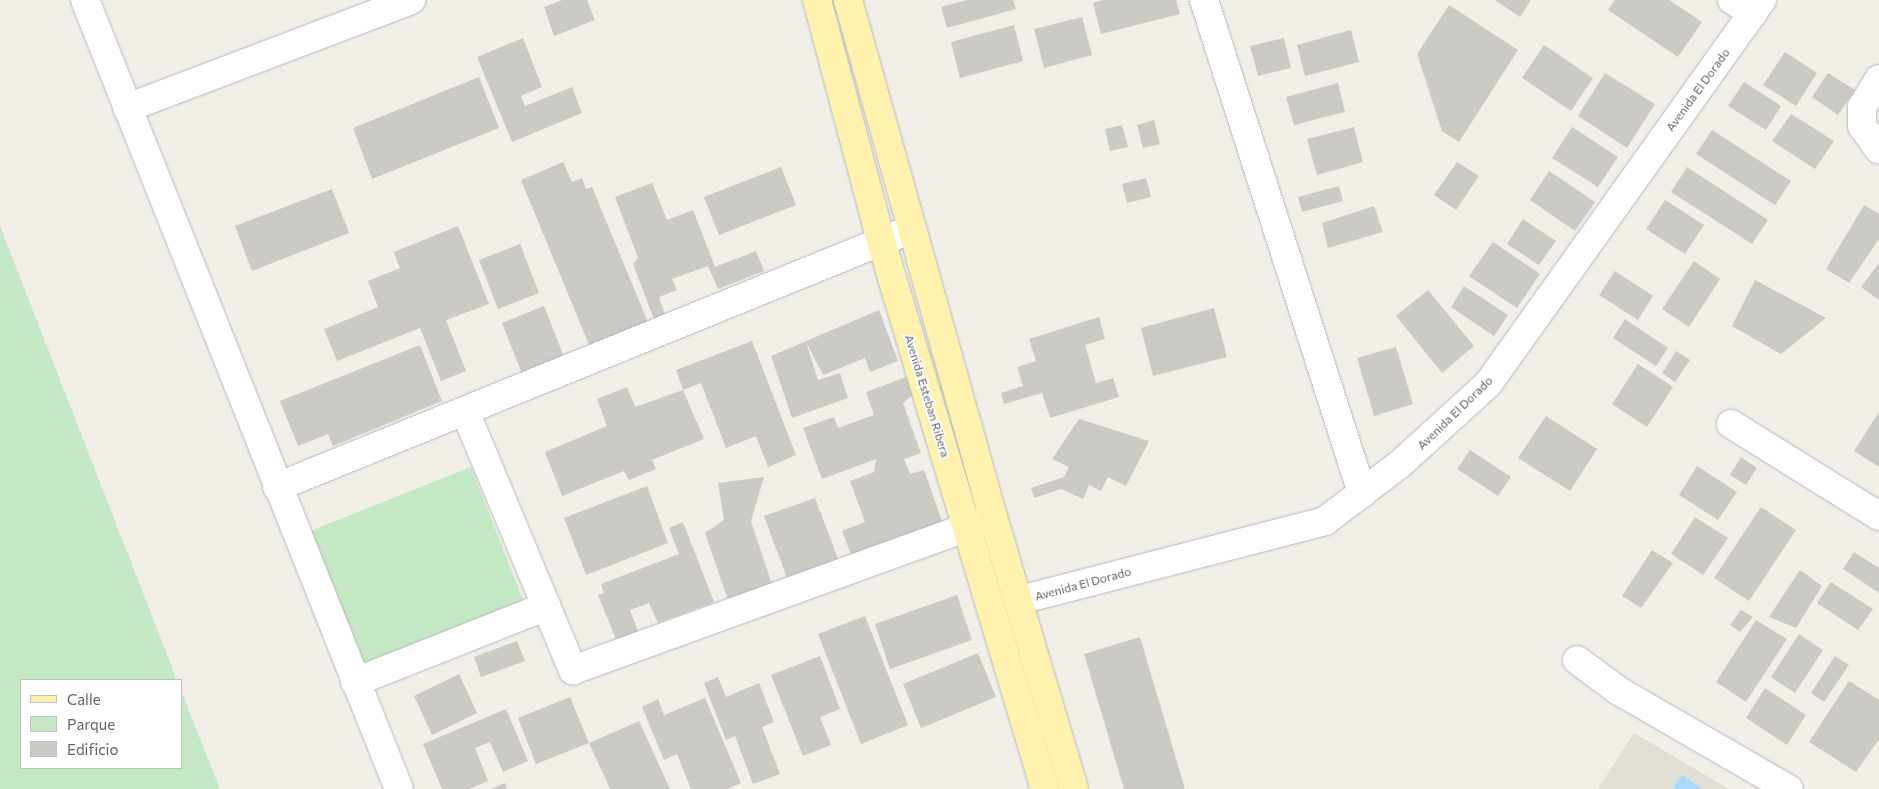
<!DOCTYPE html>
<html>
<head>
<meta charset="utf-8">
<style>
  body { margin:0 }
  #map { position:relative; width:1879px; height:789px; overflow:hidden; background:#f1efe8; font-family:Commissioner,sans-serif }
  div>[style] { position:absolute }
  [style*='--x'] { left:calc(var(--x)*1px); top:calc(var(--y)*1px); width:calc(var(--w)*1px); rotate:calc(var(--a)*1deg) }
  .education>* { inset:0; background:#e1ded6 }
  .green>* { inset:0; background:#c5e8c5 }
  .water>* { inset:0; background:#aadaff }
  .building>* { inset:0; background:#cccac5 }
  .roads { filter:drop-shadow(0 0 1px #b5b8bc) drop-shadow(0 0 1px #b5b8bc) }
  .minor>* { height:28px; margin:-14px; padding:0 14px; transform-origin:14px; border-radius:14px; background:#fff }
  .major>* { height:28px; margin:-14px; padding:0 14px; transform-origin:14px; border-radius:14px; background:#fff2af }
  span { translate:-50% -50%; white-space:nowrap; text-align:center; line-height:1.15; -webkit-text-stroke:4px #fff; paint-order:stroke }
  .street-label { font-size:12px; color:#5f6368 }
  .legend { position:absolute; left:20px; top:679px; width:162px; height:90px; box-sizing:border-box; background:#fff; border:1px solid #bfc1c3; margin:0; padding:6px 9px; list-style:none; font-size:15px; color:#5f6368 }
  .legend li { display:flex; align-items:center; gap:10px; height:25px }
  .legend b { width:25px; border:1px solid #bfc1c3 }
</style>
</head>
<body>
<div id="map">
  <div class="education">
    <div style="clip-path:polygon(1634px 733px,1729px 789px,1598px 789px)"></div>
  </div>
  <div class="green">
    <div style="clip-path:polygon(0 226px,177px 680px,21px 680px,21px 768px,181px 768px,181px 691px,220px 789px,0 789px)"></div>
    <div style="clip-path:polygon(471px 467px,523px 600px,357px 666px,305px 533px)"></div>
  </div>
  <div class="water">
    <div style="clip-path:polygon(1682px 775px,1703px 789px,1673px 789px)"></div>
  </div>
  <div class="building">
    <div style="clip-path:polygon(562px 0,587px 0,595px 20px,554px 36px,544px 7px)"></div>
    <div style="clip-path:polygon(967px 0,1013px 0,1016px 9px,947px 28px,941px 7px)"></div>
    <div style="clip-path:polygon(1103px 0,1176px 0,1180px 14px,1101px 34px,1093px 3px)"></div>
    <div style="clip-path:polygon(1495px 0,1531px 0,1520px 17px)"></div>
    <div style="clip-path:polygon(1615px 0,1669px 0,1702px 22px,1678px 57px,1608px 10px)"></div>
    <div style="clip-path:polygon(1449px 5px,1518px 50px,1459px 142px,1442px 131px,1417px 54px)"></div>
    <div style="clip-path:polygon(1082px 17px,1092px 55px,1044px 68px,1034px 29px)"></div>
    <div style="clip-path:polygon(1014px 25px,1023px 61px,960px 78px,951px 42px)"></div>
    <div style="clip-path:polygon(1351px 30px,1359px 62px,1305px 76px,1297px 45px)"></div>
    <div style="clip-path:polygon(523px 38px,542px 87px,521px 96px,525px 106px,572px 87px,582px 113px,512px 142px,477px 57px)"></div>
    <div style="clip-path:polygon(1284px 38px,1291px 68px,1258px 76px,1250px 46px)"></div>
    <div style="clip-path:polygon(1544px 45px,1593px 78px,1571px 111px,1522px 78px)"></div>
    <div style="clip-path:polygon(1785px 52px,1817px 73px,1796px 106px,1763px 85px)"></div>
    <div style="clip-path:polygon(1605px 73px,1655px 104px,1627px 148px,1578px 116px)"></div>
    <div style="clip-path:polygon(1828px 73px,1855px 90px,1838px 115px,1812px 97px)"></div>
    <div style="clip-path:polygon(479px 77px,499px 128px,372px 179px,353px 128px)"></div>
    <div style="clip-path:polygon(1744px 82px,1781px 106px,1766px 130px,1728px 106px)"></div>
    <div style="clip-path:polygon(1338px 83px,1345px 112px,1294px 125px,1286px 97px)"></div>
    <div style="clip-path:polygon(1791px 114px,1834px 141px,1815px 169px,1772px 141px)"></div>
    <div style="clip-path:polygon(1154px 120px,1160px 144px,1143px 148px,1137px 125px)"></div>
    <div style="clip-path:polygon(1122px 125px,1128px 147px,1110px 151px,1105px 129px)"></div>
    <div style="clip-path:polygon(1354px 127px,1363px 162px,1317px 175px,1307px 139px)"></div>
    <div style="clip-path:polygon(1572px 127px,1618px 157px,1598px 187px,1552px 158px)"></div>
    <div style="clip-path:polygon(1712px 130px,1791px 181px,1775px 205px,1696px 154px)"></div>
    <div style="clip-path:polygon(563px 162px,572px 182px,582px 178px,586px 189px,592px 187px,650px 327px,592px 352px,521px 180px)"></div>
    <div style="clip-path:polygon(1457px 162px,1479px 176px,1456px 210px,1434px 195px)"></div>
    <div style="clip-path:polygon(781px 167px,796px 205px,719px 235px,704px 197px)"></div>
    <div style="clip-path:polygon(1687px 167px,1768px 220px,1752px 244px,1671px 192px)"></div>
    <div style="clip-path:polygon(1549px 171px,1595px 202px,1575px 231px,1530px 200px)"></div>
    <div style="clip-path:polygon(1146px 178px,1151px 197px,1127px 203px,1122px 184px)"></div>
    <div style="clip-path:polygon(652px 183px,667px 220px,693px 210px,715px 267px,756px 251px,764px 271px,718px 289px,708px 266px,672px 279px,677px 290px,659px 297px,666px 318px,655px 322px,633px 264px,638px 258px,615px 197px)"></div>
    <div style="clip-path:polygon(1339px 186px,1343px 201px,1302px 212px,1298px 197px)"></div>
    <div style="clip-path:polygon(332px 189px,349px 233px,252px 271px,235px 226px)"></div>
    <div style="clip-path:polygon(1665px 200px,1704px 225px,1685px 254px,1646px 229px)"></div>
    <div style="clip-path:polygon(1864px 205px,1879px 214px,1879px 239px,1849px 283px,1826px 269px)"></div>
    <div style="clip-path:polygon(1374px 206px,1383px 232px,1328px 248px,1322px 223px)"></div>
    <div style="clip-path:polygon(1523px 219px,1556px 241px,1539px 265px,1507px 244px)"></div>
    <div style="clip-path:polygon(458px 226px,489px 304px,446px 320px,466px 371px,441px 381px,420px 328px,337px 361px,324px 329px,378px 307px,368px 281px,400px 268px,394px 252px)"></div>
    <div style="clip-path:polygon(1493px 242px,1540px 274px,1517px 308px,1469px 276px)"></div>
    <div style="clip-path:polygon(520px 244px,539px 293px,498px 309px,479px 260px)"></div>
    <div style="clip-path:polygon(1694px 261px,1720px 279px,1689px 327px,1662px 309px)"></div>
    <div style="clip-path:polygon(1879px 263px,1879px 300px,1861px 287px)"></div>
    <div style="clip-path:polygon(1615px 271px,1653px 296px,1638px 320px,1599px 295px)"></div>
    <div style="clip-path:polygon(1755px 280px,1826px 318px,1781px 354px,1732px 326px)"></div>
    <div style="clip-path:polygon(1464px 286px,1508px 315px,1494px 336px,1451px 307px)"></div>
    <div style="clip-path:polygon(1428px 290px,1474px 346px,1442px 373px,1396px 316px)"></div>
    <div style="clip-path:polygon(544px 306px,565px 359px,523px 376px,502px 323px)"></div>
    <div style="clip-path:polygon(1214px 308px,1227px 357px,1153px 376px,1141px 328px)"></div>
    <div style="clip-path:polygon(879px 310px,898px 361px,870px 372px,865px 358px,823px 375px,806px 342px,818px 380px,840px 373px,848px 398px,792px 418px,771px 356px)"></div>
    <div style="clip-path:polygon(1099px 317px,1105px 339px,1085px 345px,1096px 383px,1113px 378px,1119px 397px,1050px 418px,1042px 393px,1004px 404px,1001px 393px,1023px 386px,1017px 367px,1036px 361px,1029px 339px)"></div>
    <div style="clip-path:polygon(1625px 319px,1668px 348px,1656px 366px,1613px 338px)"></div>
    <div style="clip-path:polygon(752px 341px,796px 455px,768px 467px,756px 436px,726px 448px,701px 383px,683px 390px,676px 370px)"></div>
    <div style="clip-path:polygon(420px 345px,442px 401px,333px 446px,328px 434px,298px 446px,280px 401px)"></div>
    <div style="clip-path:polygon(1396px 347px,1413px 404px,1374px 416px,1357px 358px)"></div>
    <div style="clip-path:polygon(1676px 351px,1690px 360px,1675px 382px,1662px 373px)"></div>
    <div style="clip-path:polygon(1638px 364px,1673px 387px,1647px 427px,1612px 404px)"></div>
    <div style="clip-path:polygon(906px 377px,913px 395px,903px 403px,921px 453px,904px 459px,910px 474px,924px 470px,943px 524px,852px 557px,842px 531px,865px 522px,850px 481px,874px 472px,876px 459px,822px 479px,803px 428px,834px 417px,838px 428px,874px 415px,866px 392px)"></div>
    <div style="clip-path:polygon(627px 387px,635px 407px,683px 390px,704px 439px,652px 460px,656px 469px,629px 480px,624px 471px,562px 496px,545px 452px,607px 426px,597px 399px)"></div>
    <div style="clip-path:polygon(1879px 412px,1879px 467px,1854px 451px)"></div>
    <div style="clip-path:polygon(1546px 416px,1597px 449px,1570px 491px,1518px 458px)"></div>
    <div style="clip-path:polygon(1079px 419px,1149px 441px,1126px 486px,1108px 477px,1101px 491px,1089px 485px,1083px 499px,1061px 489px,1034px 498px,1031px 488px,1064px 477px,1069px 467px,1052px 459px)"></div>
    <div style="clip-path:polygon(1470px 450px,1511px 477px,1498px 496px,1457px 469px)"></div>
    <div style="clip-path:polygon(1741px 457px,1757px 468px,1746px 485px,1730px 475px)"></div>
    <div style="clip-path:polygon(1697px 466px,1737px 492px,1718px 520px,1679px 495px)"></div>
    <div style="clip-path:polygon(764px 477px,751px 521px,773px 587px,729px 603px,705px 533px,724px 520px,718px 483px)"></div>
    <div style="clip-path:polygon(647px 486px,668px 543px,586px 575px,564px 518px)"></div>
    <div style="clip-path:polygon(815px 498px,840px 564px,789px 583px,764px 516px)"></div>
    <div style="clip-path:polygon(1761px 507px,1796px 530px,1749px 601px,1714px 578px)"></div>
    <div style="clip-path:polygon(1695px 517px,1728px 538px,1703px 575px,1671px 554px)"></div>
    <div style="clip-path:polygon(683px 522px,714px 602px,658px 623px,649px 603px,630px 610px,639px 634px,617px 642px,598px 595px,604px 593px,601px 584px,679px 554px,669px 528px)"></div>
    <div style="clip-path:polygon(1652px 550px,1673px 563px,1641px 608px,1622px 596px)"></div>
    <div style="clip-path:polygon(1854px 552px,1879px 568px,1879px 593px,1843px 569px)"></div>
    <div style="clip-path:polygon(1800px 570px,1822px 586px,1796px 628px,1769px 617px)"></div>
    <div style="clip-path:polygon(1831px 582px,1873px 609px,1858px 630px,1817px 603px)"></div>
    <div style="clip-path:polygon(957px 595px,972px 640px,890px 669px,875px 624px)"></div>
    <div style="clip-path:polygon(1741px 610px,1753px 617px,1740px 632px,1730px 625px)"></div>
    <div style="clip-path:polygon(865px 616px,908px 725px,861px 744px,818px 634px)"></div>
    <div style="clip-path:polygon(1756px 620px,1787px 639px,1746px 702px,1716px 682px)"></div>
    <div style="clip-path:polygon(1799px 634px,1823px 650px,1795px 693px,1771px 677px)"></div>
    <div style="clip-path:polygon(1140px 637px,1185px 789px,1124px 789px,1084px 654px)"></div>
    <div style="clip-path:polygon(517px 641px,525px 661px,481px 677px,474px 657px)"></div>
    <div style="clip-path:polygon(978px 653px,996px 697px,921px 728px,903px 684px)"></div>
    <div style="clip-path:polygon(820px 656px,840px 709px,820px 717px,831px 745px,803px 756px,771px 675px)"></div>
    <div style="clip-path:polygon(1835px 656px,1849px 665px,1824px 702px,1811px 693px)"></div>
    <div style="clip-path:polygon(459px 674px,477px 713px,432px 735px,414px 696px)"></div>
    <div style="clip-path:polygon(718px 677px,726px 697px,759px 683px,774px 722px,762px 727px,780px 774px,753px 784px,735px 736px,726px 740px,704px 683px)"></div>
    <div style="clip-path:polygon(1849px 681px,1879px 700px,1879px 739px,1856px 772px,1809px 742px)"></div>
    <div style="clip-path:polygon(1765px 688px,1806px 715px,1787px 745px,1746px 718px)"></div>
    <div style="clip-path:polygon(570px 697px,589px 743px,536px 764px,518px 718px)"></div>
    <div style="clip-path:polygon(705px 698px,741px 783px,727px 789px,691px 789px,677px 754px,664px 760px,642px 707px,658px 699px,664px 715px)"></div>
    <div style="clip-path:polygon(506px 709px,528px 761px,503px 772px,490px 742px,475px 748px,488px 781px,469px 789px,442px 789px,423px 744px)"></div>
    <div style="clip-path:polygon(639px 721px,670px 789px,610px 789px,589px 743px)"></div>
    <div style="clip-path:polygon(505px 783px,507px 789px,491px 789px)"></div>
  </div>
  <div class="roads">
    <div class="minor">
      <div style="--x:85;--y:0;--w:849;--a:68.3"></div>
      <div style="--x:1204;--y:0;--w:518;--a:72.23"></div>
      <div style="--x:1732;--y:0;--w:25;--a:32"></div>
      <div style="--x:1879;--y:79;--w:33;--a:121"></div>
      <div style="--x:1862;--y:107;--w:19;--a:90"></div>
      <div style="--x:1862;--y:126;--w:29;--a:54"></div>
      <div style="--x:127;--y:108;--w:304;--a:-20.8"></div>
      <div style="--x:465;--y:411;--w:281;--a:67.4"></div>
      <div style="--x:573;--y:670;--w:443;--a:-19.9"></div>
      <div style="--x:1731;--y:424;--w:174;--a:31.9"></div>
      <div style="--x:277;--y:487;--w:685;--a:-22.11"></div>
      <div style="--x:1020;--y:600;--w:315;--a:-14.5"></div>
      <div style="--x:1325;--y:521;--w:94;--a:-37.2"></div>
      <div style="--x:1400;--y:464;--w:119;--a:-42.3"></div>
      <div style="--x:1488;--y:384;--w:472;--a:-54.5"></div>
      <div style="--x:1577;--y:660;--w:52;--a:36.4"></div>
      <div style="--x:1619;--y:691;--w:196;--a:30"></div>
      <div style="--x:355;--y:682;--w:206;--a:-21.6"></div>
    </div>
    <div class="major">
      <div style="--x:817;--y:0;--w:249;--a:75.1"></div>
      <div style="--x:881;--y:241;--w:572;--a:73.34"></div>
      <div style="--x:848;--y:0;--w:537;--a:74.33"></div>
      <div style="--x:993;--y:517;--w:284;--a:73.4"></div>
    </div>
  </div>
  <div class="street-label">
    <span style="left:1698px;top:90px;rotate:-54deg">Avenida El Dorado</span>
    <span style="left:927px;top:396px;rotate:73deg">Avenida Esteban Ribera</span>
    <span style="left:1455px;top:413px;rotate:-44deg">Avenida El Dorado</span>
    <span style="left:1083px;top:584px;rotate:-15deg">Avenida El Dorado</span>
  </div>
  <ul class="legend">
  <li><b style="height:6px;background:#fff2af"></b>Calle</li>
  <li><b style="height:14px;background:#c5e8c5"></b>Parque</li>
  <li><b style="height:14px;background:#cccac5"></b>Edificio</li>
  </ul>
</div>
</body>
</html>
